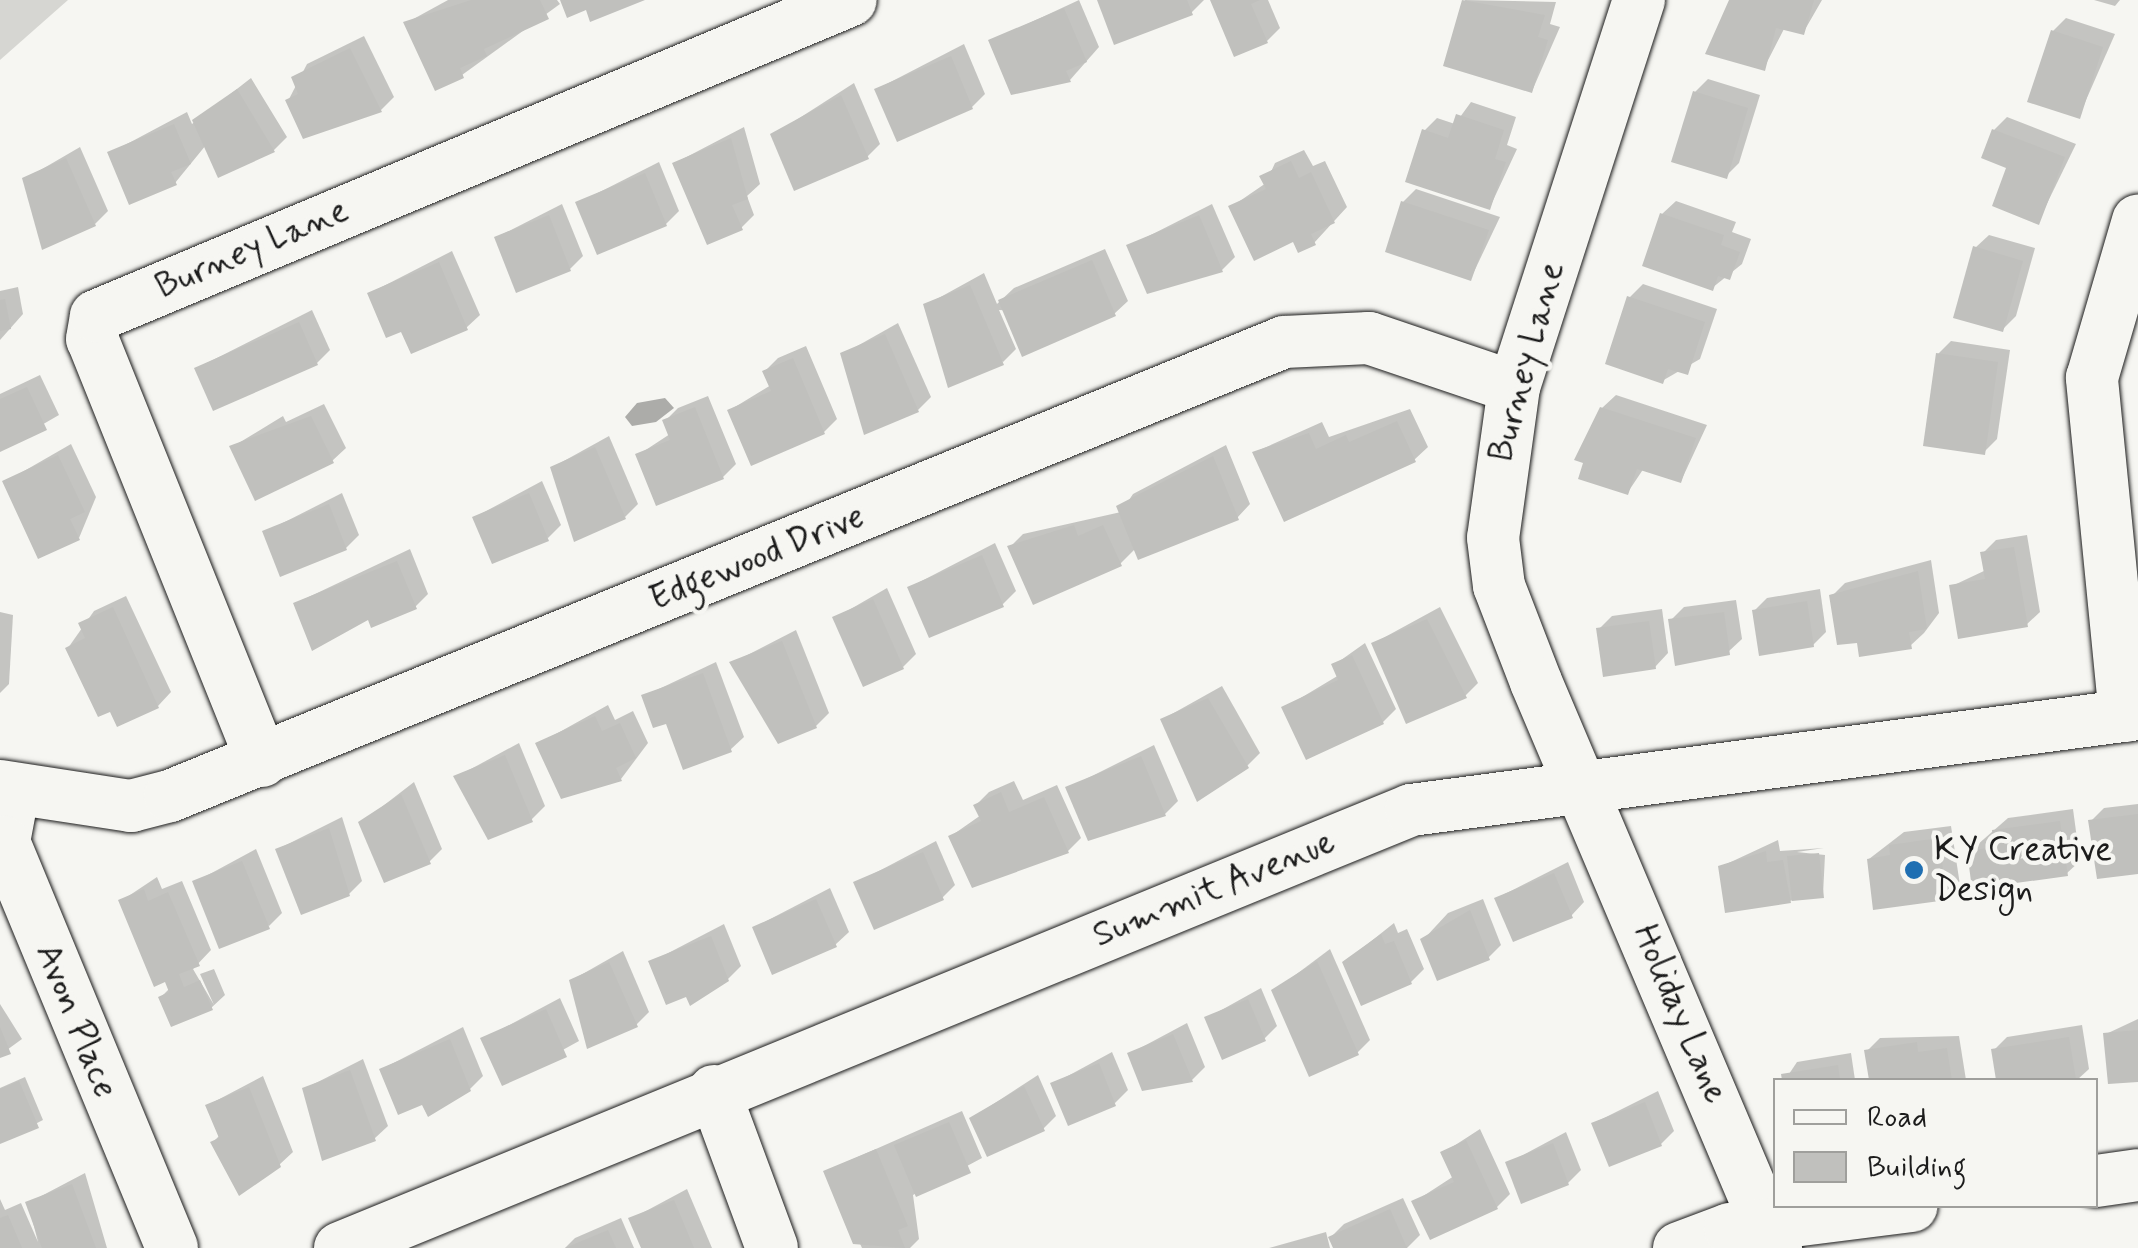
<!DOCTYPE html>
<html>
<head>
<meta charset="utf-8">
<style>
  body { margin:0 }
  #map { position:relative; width:2138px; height:1248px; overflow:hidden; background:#f6f6f2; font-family:Mynerve,sans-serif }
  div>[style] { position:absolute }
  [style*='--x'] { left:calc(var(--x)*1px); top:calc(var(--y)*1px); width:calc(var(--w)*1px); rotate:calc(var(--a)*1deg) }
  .green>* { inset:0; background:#d6d6d2 }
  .water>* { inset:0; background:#acaca9 }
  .shadow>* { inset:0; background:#0003 }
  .building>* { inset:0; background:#c0c0bd }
  .roads { filter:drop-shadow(0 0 2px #1c1c1c) drop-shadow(0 0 2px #1c1c1c) }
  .minor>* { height:52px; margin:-26px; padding:0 26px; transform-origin:26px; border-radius:26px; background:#f6f6f2 }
  .dots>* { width:28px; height:28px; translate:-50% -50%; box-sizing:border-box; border:5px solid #f6f6f2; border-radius:50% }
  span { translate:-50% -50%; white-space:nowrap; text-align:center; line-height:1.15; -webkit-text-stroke:9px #f6f6f2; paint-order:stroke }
  .street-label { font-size:35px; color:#1c1c1c }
  .poi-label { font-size:35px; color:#1c1c1c }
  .left { translate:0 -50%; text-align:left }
  .legend { position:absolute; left:1773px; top:1078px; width:325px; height:130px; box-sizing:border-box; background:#f6f6f2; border:2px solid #9f9f9c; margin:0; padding:12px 18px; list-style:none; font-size:30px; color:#1c1c1c }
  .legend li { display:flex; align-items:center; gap:20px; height:50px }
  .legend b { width:50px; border:2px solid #9f9f9c }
</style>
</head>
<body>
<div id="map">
  <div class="green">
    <div style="clip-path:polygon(0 0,68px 0,0 60px)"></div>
  </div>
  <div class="water">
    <div style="clip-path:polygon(665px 398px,674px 408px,656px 422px,632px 426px,625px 417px,637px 403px)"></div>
  </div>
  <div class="shadow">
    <div style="clip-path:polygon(448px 0,557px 0,560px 4px,462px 75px,406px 23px)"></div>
    <div style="clip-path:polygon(1079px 0,1099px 47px,1070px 80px,991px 41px)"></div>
    <div style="clip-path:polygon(1100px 0,1204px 0,1191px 13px)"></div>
    <div style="clip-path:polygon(1213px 0,1268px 0,1280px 28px,1267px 41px)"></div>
    <div style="clip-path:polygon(1465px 0,1556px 2px,1550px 24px,1560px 27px,1532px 91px,1446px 65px)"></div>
    <div style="clip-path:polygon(1822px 0,1803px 33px,1785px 27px,1764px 68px,1708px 52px,1732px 0)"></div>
    <div style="clip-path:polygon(2094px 0,2120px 0,2115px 6px)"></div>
    <div style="clip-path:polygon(2066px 18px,2115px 34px,2079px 116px,2053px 31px)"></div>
    <div style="clip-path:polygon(364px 36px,394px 97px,381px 110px,288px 101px,307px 64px)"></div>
    <div style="clip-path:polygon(964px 44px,985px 94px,972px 107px,877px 89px)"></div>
    <div style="clip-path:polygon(251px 78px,287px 137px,274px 150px,220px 174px,206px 145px,175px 183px,110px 153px,187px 112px,192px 124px)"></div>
    <div style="clip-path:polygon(1708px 79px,1760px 95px,1739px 163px,1726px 176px,1695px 92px)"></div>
    <div style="clip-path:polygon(854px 83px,880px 144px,867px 157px,773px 135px)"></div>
    <div style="clip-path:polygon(1471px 102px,1516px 117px,1507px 145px,1517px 149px,1490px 207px,1424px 131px,1437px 118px,1455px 124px)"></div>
    <div style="clip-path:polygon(2007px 117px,2076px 144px,2038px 222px,1994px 130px)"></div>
    <div style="clip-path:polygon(744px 127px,760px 184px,747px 196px,754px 215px,741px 228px,675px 163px)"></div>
    <div style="clip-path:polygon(80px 147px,108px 211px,95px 224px,25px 179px)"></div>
    <div style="clip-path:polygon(1304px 150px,1313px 166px,1325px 161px,1347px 207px,1314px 243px,1231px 207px,1266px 183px,1275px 163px)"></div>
    <div style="clip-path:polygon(659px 162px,679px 211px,666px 224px,578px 203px)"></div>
    <div style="clip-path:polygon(1416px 189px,1500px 217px,1471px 278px,1403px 202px)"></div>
    <div style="clip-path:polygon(1676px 201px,1736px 222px,1732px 232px,1751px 239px,1742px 264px,1712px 288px,1662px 214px)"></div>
    <div style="clip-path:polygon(562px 204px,583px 256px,570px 269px,497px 237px)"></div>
    <div style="clip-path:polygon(1212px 204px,1235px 257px,1222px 270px,1129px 246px)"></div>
    <div style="clip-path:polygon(1989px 235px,2035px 248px,2016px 316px,2003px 329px,1975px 248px)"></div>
    <div style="clip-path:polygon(1105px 249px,1128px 301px,1114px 314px,999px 310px,1016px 349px,1003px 362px,926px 305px,984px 273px,997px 304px,1014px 288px)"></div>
    <div style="clip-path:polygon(452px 251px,480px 315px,466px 328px,403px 329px,370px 293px)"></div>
    <div style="clip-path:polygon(1643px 284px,1717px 309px,1700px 359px,1662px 381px,1630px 297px)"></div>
    <div style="clip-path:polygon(18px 287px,23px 314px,0 340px,0 291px)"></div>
    <div style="clip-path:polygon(312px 310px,330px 350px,317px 363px,197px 368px)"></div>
    <div style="clip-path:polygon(898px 323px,931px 397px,918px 410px,843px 354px)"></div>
    <div style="clip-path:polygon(1951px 341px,2010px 350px,1997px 439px,1984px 452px,1938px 354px)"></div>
    <div style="clip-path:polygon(806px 346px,837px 419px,824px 432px,730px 410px,771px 385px,765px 371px,778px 358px)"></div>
    <div style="clip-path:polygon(40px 375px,59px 415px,0 449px,0 394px)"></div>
    <div style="clip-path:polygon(1616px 395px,1707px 425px,1681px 481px,1644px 468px,1628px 492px,1602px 408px)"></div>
    <div style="clip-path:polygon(708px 396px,736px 464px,723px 477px,638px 455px,670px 434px,665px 421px,678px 408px)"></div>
    <div style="clip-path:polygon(324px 404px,346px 448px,332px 461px,232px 447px,283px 416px,286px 422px)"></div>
    <div style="clip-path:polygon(1410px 409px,1428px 447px,1414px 460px,1255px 452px,1322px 422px,1329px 437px)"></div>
    <div style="clip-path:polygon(609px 436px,638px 504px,625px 517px,553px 467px)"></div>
    <div style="clip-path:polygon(71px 444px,96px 497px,79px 538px,5px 482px)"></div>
    <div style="clip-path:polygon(1226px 445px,1250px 504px,1237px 518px,1136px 548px,1120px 564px,1010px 547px,1023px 534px,1121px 512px,1133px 494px)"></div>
    <div style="clip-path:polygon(542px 481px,561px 525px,548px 538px,475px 517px)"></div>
    <div style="clip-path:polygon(342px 493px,359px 535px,346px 548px,265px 532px)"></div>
    <div style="clip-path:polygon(2027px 535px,2040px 612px,2026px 625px,1952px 586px,1986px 570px,1983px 553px,1996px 540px)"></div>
    <div style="clip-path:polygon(995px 543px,1016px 591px,1003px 604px,910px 587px)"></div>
    <div style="clip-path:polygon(410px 549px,428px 594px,415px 607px,369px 617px,296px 603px)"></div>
    <div style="clip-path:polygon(1931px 560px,1939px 613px,1924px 633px,1910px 646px,1859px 640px,1832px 596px,1845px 583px)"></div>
    <div style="clip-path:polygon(887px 588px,916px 654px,903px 667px,835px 618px)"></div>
    <div style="clip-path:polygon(1820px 589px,1826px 632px,1813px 645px,1754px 611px,1767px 598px)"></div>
    <div style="clip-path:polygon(126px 596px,171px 692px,158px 706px,68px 648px,94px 611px)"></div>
    <div style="clip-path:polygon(1736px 600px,1742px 639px,1728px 652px,1671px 620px,1684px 607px)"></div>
    <div style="clip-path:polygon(1440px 607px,1478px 683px,1465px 696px,1374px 643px)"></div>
    <div style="clip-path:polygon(1662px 609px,1668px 653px,1655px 667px,1599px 629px,1612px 616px)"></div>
    <div style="clip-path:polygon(0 612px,13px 615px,9px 684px,0 693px)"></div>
    <div style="clip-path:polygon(796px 630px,829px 713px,816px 726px,732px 663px)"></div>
    <div style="clip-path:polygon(1365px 643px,1396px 709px,1383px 722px,1284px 708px,1339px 675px,1334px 665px)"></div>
    <div style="clip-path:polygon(716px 662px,744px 737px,730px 750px,644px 696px)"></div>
    <div style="clip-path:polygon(1222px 686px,1260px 753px,1247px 766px,1163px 719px)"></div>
    <div style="clip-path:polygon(608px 705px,615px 720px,633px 711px,648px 743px,621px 779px,538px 744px)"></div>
    <div style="clip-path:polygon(519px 743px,545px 806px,531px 820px,456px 777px)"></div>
    <div style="clip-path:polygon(1154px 745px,1178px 801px,1165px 814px,1068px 788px)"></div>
    <div style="clip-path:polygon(1014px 781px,1023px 800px,1057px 785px,1081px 838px,1068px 851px,951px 836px,981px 815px,976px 805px,989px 792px)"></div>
    <div style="clip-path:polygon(414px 782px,442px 849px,429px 862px,361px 823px)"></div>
    <div style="clip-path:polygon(2138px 804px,2138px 872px,2091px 821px,2104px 808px)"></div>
    <div style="clip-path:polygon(2073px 809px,2080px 861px,2066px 874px,1969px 852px,2008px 818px)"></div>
    <div style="clip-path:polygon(342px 817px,362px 881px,349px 894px,278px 849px)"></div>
    <div style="clip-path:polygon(1951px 826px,1960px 885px,1946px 898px,1869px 859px,1904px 832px)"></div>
    <div style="clip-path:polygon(1778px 840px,1780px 851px,1824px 848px,1797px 852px,1825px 855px,1823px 895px,1789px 901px,1720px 867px)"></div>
    <div style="clip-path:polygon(936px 841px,955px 885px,942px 898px,856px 883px)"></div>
    <div style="clip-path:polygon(256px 849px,282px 913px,269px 926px,195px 882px)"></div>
    <div style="clip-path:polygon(1568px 862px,1584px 902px,1571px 916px,1497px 898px)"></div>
    <div style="clip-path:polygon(157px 877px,162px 889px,182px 881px,211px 950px,193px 969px,214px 1005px,200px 974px,214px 969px,225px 995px,211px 1008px,161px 997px,170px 988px,121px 901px)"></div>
    <div style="clip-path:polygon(830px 888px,849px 932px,835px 945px,755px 927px)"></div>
    <div style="clip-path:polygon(1483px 899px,1501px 945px,1488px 958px,1423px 940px,1448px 913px)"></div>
    <div style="clip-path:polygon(1394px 923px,1398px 933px,1407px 929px,1424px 969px,1411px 982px,1345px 962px)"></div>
    <div style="clip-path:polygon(724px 924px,741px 966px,728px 979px,687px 994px,651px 962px)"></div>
    <div style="clip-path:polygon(1330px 949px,1370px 1040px,1357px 1053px,1274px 991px)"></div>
    <div style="clip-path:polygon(623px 951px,649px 1012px,636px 1025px,572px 980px)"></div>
    <div style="clip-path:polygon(1261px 988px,1277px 1026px,1264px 1039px,1207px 1018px)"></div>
    <div style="clip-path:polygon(560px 998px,579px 1041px,503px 1083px,483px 1039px)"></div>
    <div style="clip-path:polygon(0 1004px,22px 1039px,0 1055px)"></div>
    <div style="clip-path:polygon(2138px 1019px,2138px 1079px,2106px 1034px)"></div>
    <div style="clip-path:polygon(1187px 1023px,1205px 1067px,1192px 1080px,1129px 1054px)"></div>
    <div style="clip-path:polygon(2082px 1025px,2089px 1069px,2077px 1080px,1999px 1080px,1994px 1050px,2007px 1037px)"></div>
    <div style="clip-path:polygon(463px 1027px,483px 1076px,470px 1089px,423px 1101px,382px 1069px)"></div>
    <div style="clip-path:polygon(1959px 1036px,1966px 1080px,1871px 1080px,1867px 1051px,1880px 1038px)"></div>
    <div style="clip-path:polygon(1112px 1052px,1128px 1090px,1115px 1103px,1053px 1084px)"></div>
    <div style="clip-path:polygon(1851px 1053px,1855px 1080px,1785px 1080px,1797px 1062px)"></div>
    <div style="clip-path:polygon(363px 1059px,388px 1126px,374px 1139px,304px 1089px)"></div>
    <div style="clip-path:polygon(1038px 1075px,1056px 1116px,1043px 1129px,972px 1118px)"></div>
    <div style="clip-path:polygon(263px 1076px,293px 1152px,279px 1165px,213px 1142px,220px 1135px,208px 1105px)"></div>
    <div style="clip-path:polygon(25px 1077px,43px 1120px,0 1142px,0 1088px)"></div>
    <div style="clip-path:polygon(1658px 1091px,1674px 1131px,1661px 1144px,1594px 1123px)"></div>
    <div style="clip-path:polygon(962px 1111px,982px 1158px,913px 1195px,919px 1239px,910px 1248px,862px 1248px,826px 1171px)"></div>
    <div style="clip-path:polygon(1480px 1129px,1510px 1194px,1497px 1207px,1414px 1202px,1454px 1176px,1443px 1153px)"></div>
    <div style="clip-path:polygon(1566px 1132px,1581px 1170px,1568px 1183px,1508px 1163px)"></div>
    <div style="clip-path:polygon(85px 1173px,107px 1248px,0 1248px,0 1199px,5px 1210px,21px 1203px,38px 1242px,28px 1203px)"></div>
    <div style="clip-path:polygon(687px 1189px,712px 1248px,643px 1248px,631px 1219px)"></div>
    <div style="clip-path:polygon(1403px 1198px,1420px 1235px,1407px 1248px,1336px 1248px,1331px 1237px,1344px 1224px)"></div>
    <div style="clip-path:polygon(621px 1218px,634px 1248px,565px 1248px,575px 1238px)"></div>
    <div style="clip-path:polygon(1326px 1232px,1330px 1248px,1269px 1248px)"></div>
  </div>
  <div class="building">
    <div style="clip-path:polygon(471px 0,540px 0,549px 19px,484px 49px,487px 56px,460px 68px,464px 78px,435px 91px,403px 22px)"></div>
    <div style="clip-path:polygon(560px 0,645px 0,590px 22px,586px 10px,567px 18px)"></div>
    <div style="clip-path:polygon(1097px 0,1187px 0,1193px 15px,1114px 45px)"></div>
    <div style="clip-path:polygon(1210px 0,1260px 0,1251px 4px,1268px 43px,1234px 57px)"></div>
    <div style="clip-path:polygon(1462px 0,1545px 15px,1538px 37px,1548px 40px,1532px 93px,1443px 66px)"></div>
    <div style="clip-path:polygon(1729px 0,1814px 0,1804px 35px,1776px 28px,1765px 71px,1705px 54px)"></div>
    <div style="clip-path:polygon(1064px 8px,1087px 62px,1066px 71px,1071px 82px,1011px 95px,988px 40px)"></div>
    <div style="clip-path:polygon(2051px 30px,2103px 47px,2080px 119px,2027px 102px)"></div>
    <div style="clip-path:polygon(350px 48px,382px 112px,303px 139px,285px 100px,298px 94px,291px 77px)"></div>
    <div style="clip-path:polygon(951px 56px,973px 109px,897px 142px,874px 89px)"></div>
    <div style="clip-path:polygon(237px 89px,275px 152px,218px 178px,192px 120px)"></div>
    <div style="clip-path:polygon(1693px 91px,1748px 108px,1727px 179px,1671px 162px)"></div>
    <div style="clip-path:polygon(841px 95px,869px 159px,794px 191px,770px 134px)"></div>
    <div style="clip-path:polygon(1456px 114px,1504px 130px,1495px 159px,1506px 162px,1490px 210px,1405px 182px,1422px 129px,1448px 138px)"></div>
    <div style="clip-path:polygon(174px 124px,191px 164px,171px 172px,177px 185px,129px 205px,107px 152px)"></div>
    <div style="clip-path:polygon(1992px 129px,2065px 157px,2039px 225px,1992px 206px,2006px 168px,1981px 158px)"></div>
    <div style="clip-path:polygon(731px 138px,748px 199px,732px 205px,743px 230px,707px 245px,672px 163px)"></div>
    <div style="clip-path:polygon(66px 158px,96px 226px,42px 250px,22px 178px)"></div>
    <div style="clip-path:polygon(1291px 161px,1299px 178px,1311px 172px,1335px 223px,1311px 234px,1316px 245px,1298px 253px,1293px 242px,1254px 261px,1228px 206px,1266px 189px,1259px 176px)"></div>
    <div style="clip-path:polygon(645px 173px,667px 226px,597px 255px,575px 202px)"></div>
    <div style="clip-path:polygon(1401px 201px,1489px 230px,1471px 281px,1385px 252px)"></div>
    <div style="clip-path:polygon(1660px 213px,1724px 235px,1721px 245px,1740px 252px,1730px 280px,1718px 276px,1713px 291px,1642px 266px)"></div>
    <div style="clip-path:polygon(549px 215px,571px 271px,516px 293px,494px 237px)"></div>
    <div style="clip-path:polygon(1199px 215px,1223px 272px,1147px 294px,1126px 245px)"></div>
    <div style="clip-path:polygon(1973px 246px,2023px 261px,2003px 332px,1953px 318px)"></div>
    <div style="clip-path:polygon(1092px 260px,1116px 316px,1022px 357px,998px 300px)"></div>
    <div style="clip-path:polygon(439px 262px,468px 330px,411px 354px,401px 332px,386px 338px,367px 293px)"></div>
    <div style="clip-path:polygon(970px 285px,1004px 365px,948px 388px,923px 304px)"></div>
    <div style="clip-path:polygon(1627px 296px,1705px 322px,1688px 375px,1668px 369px,1663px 384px,1605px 364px)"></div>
    <div style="clip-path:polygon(5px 299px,11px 329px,0 331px,0 300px)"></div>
    <div style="clip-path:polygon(299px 322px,318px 365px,213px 411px,194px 368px)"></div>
    <div style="clip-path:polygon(885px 334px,919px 412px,864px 435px,840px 353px)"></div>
    <div style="clip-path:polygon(1936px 353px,1998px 362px,1985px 455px,1923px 446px)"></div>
    <div style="clip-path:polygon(793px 358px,825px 434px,751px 466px,727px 410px,771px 391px,762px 371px)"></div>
    <div style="clip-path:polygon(27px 387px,47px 430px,0 452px,0 399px)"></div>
    <div style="clip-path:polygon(695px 407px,724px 479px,656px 506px,635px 454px,670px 440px,662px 420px)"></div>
    <div style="clip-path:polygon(1600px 407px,1696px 438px,1681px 483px,1637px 469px,1628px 495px,1578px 479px,1583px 463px,1574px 460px)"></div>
    <div style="clip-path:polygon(311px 416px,334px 463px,255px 501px,229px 446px)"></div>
    <div style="clip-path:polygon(1397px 421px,1416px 462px,1284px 522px,1252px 452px,1309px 433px,1316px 449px,1346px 435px,1349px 442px)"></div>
    <div style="clip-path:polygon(595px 447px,626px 519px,574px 542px,550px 467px)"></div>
    <div style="clip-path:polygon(58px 455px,85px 512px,70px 519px,80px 540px,38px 559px,2px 481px)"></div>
    <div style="clip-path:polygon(1213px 456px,1239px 520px,1138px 560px,1116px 506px)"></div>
    <div style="clip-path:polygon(529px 493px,549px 541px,492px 564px,472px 517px)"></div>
    <div style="clip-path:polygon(329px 504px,347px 550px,280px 577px,262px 531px)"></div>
    <div style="clip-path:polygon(1074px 525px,1078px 536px,1103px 525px,1122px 566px,1033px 605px,1007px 546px)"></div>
    <div style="clip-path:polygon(2014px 547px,2028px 627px,1958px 639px,1949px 585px,1985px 579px,1980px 552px)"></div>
    <div style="clip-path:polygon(982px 555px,1004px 607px,929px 638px,907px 587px)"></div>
    <div style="clip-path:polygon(397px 561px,417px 609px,371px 628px,368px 620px,312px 651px,293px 603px)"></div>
    <div style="clip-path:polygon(1918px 571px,1927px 629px,1909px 632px,1912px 649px,1859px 657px,1857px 643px,1837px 645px,1829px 595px)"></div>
    <div style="clip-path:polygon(873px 599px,904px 669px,863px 687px,832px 617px)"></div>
    <div style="clip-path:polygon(1807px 601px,1814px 647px,1759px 656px,1752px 610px)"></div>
    <div style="clip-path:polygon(113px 607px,159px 708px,117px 727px,110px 712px,98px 717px,65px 648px,85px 638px,78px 623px)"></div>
    <div style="clip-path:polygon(1724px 612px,1730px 655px,1675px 666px,1668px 619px)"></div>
    <div style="clip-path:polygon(1427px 619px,1467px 698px,1406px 724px,1371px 643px)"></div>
    <div style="clip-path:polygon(1649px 621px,1656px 669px,1603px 677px,1596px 628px)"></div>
    <div style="clip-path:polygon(782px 641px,817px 728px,778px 744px,729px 662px)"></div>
    <div style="clip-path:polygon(1352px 655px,1384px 724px,1306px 760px,1281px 707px,1338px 680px,1331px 664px)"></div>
    <div style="clip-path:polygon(703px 673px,732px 752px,683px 770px,666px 724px,653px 728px,641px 695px)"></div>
    <div style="clip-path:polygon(1208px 698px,1249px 768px,1197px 802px,1160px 719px)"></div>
    <div style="clip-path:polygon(595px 716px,602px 731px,620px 723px,636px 758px,616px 768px,622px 781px,561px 799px,535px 743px)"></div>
    <div style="clip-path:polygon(505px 755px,533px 822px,488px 840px,453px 776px)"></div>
    <div style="clip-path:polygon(1141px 756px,1166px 816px,1088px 841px,1065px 787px)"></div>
    <div style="clip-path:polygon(1001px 792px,1009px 812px,1044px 797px,1069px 853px,972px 888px,948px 836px,981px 821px,973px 805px)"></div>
    <div style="clip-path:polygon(401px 794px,431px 864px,384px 883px,358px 822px)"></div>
    <div style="clip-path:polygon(2138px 814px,2138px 874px,2097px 879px,2088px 820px)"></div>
    <div style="clip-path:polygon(2060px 821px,2068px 876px,1972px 889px,1967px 851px,1994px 847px,1992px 830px)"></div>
    <div style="clip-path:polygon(329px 828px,350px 896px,301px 915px,275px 849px)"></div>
    <div style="clip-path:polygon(1939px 838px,1947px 900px,1873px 910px,1867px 859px,1890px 855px,1889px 845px)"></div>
    <div style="clip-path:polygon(1766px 851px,1767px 862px,1783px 860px,1791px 903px,1725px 913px,1718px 866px)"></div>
    <div style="clip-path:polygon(923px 852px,944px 900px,874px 930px,853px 882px)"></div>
    <div style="clip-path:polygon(1819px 853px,1824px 898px,1792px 901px,1787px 856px)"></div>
    <div style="clip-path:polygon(242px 861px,270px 929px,219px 949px,192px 881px)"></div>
    <div style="clip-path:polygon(1554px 873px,1573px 918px,1513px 942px,1494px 898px)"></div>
    <div style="clip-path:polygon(144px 889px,148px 901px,168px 892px,200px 966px,179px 974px,184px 987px,200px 980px,213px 1010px,171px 1027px,158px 997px,169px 992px,165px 982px,154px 987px,118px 900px)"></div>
    <div style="clip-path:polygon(816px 899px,837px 947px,772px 975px,752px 927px)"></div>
    <div style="clip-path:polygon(1470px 910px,1490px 960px,1437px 981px,1420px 939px)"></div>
    <div style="clip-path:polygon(1381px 934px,1385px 944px,1394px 941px,1412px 984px,1361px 1006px,1342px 962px)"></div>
    <div style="clip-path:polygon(711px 936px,729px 981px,690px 1006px,686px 997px,666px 1005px,648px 961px)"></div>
    <div style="clip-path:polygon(1317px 961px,1359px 1055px,1309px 1077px,1271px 990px)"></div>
    <div style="clip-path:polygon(609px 962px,638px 1027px,587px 1049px,569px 980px)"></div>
    <div style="clip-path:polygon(1248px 999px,1266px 1041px,1222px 1060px,1204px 1017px)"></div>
    <div style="clip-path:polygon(546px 1009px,567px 1057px,502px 1086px,480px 1038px)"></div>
    <div style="clip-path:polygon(0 1027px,11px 1054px,0 1058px)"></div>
    <div style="clip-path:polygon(2138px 1030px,2138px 1082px,2108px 1084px,2103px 1033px)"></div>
    <div style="clip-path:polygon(1173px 1034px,1193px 1082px,1142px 1091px,1127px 1053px)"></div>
    <div style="clip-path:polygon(2069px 1037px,2076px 1080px,1996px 1080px,1991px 1049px)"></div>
    <div style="clip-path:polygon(450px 1039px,471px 1091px,428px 1117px,422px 1105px,398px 1115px,379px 1069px)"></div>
    <div style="clip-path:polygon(1917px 1042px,1918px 1052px,1947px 1048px,1952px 1080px,1869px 1080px,1864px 1050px)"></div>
    <div style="clip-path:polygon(1099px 1063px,1116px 1106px,1068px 1126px,1050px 1083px)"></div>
    <div style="clip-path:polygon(1838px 1065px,1840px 1080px,1782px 1080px,1781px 1074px)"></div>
    <div style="clip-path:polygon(350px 1070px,376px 1141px,322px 1161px,302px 1088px)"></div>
    <div style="clip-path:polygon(19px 1081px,39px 1128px,0 1144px,0 1089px)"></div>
    <div style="clip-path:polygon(1024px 1086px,1045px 1131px,987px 1157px,969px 1118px)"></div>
    <div style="clip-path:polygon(249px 1087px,281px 1167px,239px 1196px,210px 1142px,219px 1138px,205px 1105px)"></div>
    <div style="clip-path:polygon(1645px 1102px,1662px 1146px,1609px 1167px,1591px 1123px)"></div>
    <div style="clip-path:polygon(949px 1122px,971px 1173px,916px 1197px,894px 1145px)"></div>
    <div style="clip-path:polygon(1466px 1140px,1498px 1209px,1430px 1240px,1411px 1201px,1454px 1182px,1440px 1152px)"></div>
    <div style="clip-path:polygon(1553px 1143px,1569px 1185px,1521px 1204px,1505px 1162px)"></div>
    <div style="clip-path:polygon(876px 1149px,908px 1226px,898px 1230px,905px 1248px,853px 1244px,823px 1171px)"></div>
    <div style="clip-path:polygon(72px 1184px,96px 1248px,42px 1248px,25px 1202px)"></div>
    <div style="clip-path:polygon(674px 1200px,694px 1248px,641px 1248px,628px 1218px)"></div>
    <div style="clip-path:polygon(1390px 1209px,1407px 1248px,1333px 1248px,1328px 1237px)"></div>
    <div style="clip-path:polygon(8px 1215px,22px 1248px,0 1248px,0 1218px)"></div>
    <div style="clip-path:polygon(608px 1230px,616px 1248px,565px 1248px)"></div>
  </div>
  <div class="roads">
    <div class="minor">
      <div style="--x:1639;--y:0;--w:407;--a:107.9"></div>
      <div style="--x:1514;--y:387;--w:152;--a:97.9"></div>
      <div style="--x:1493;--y:538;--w:48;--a:82.9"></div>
      <div style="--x:1499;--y:586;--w:103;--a:68.9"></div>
      <div style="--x:1536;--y:682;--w:615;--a:67.02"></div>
      <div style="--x:2125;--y:716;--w:340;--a:-95.6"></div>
      <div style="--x:2092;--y:378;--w:164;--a:-73.7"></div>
      <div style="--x:262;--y:761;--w:455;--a:-111.9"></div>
      <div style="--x:92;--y:339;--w:23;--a:-80"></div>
      <div style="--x:96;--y:316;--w:818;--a:-22.71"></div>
      <div style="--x:0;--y:786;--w:133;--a:8.7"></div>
      <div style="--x:131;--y:806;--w:40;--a:-14.4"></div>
      <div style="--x:170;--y:796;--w:1203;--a:-22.17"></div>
      <div style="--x:1284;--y:342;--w:85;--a:-2.7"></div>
      <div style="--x:1369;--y:338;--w:153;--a:18.7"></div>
      <div style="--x:14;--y:789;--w:54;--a:100.7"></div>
      <div style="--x:4;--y:842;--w:439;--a:67.5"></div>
      <div style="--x:714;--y:1091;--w:167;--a:69.7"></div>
      <div style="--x:2096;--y:1181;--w:42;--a:-8.1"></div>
      <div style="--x:340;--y:1248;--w:1157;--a:-22.24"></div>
      <div style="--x:1411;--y:810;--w:733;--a:-7.52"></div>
      <div style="--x:1679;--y:1248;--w:54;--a:-20.4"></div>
      <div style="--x:1730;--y:1229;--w:183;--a:-7.2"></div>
    </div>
  </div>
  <div class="dots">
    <div style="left:1914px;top:870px;background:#1f6fb2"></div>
  </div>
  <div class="street-label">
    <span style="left:252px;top:249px;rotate:-23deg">Burney Lane</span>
    <span style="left:1527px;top:362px;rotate:-75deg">Burney Lane</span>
    <span style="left:757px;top:558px;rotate:-22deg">Edgewood Drive</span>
    <span style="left:1214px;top:889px;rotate:-22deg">Summit Avenue</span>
    <span style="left:1680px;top:1014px;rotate:67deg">Holiday Lane</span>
    <span style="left:76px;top:1021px;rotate:68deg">Avon Place</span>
  </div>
  <div class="poi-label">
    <span class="left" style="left:1934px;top:870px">KY Creative<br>Design</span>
  </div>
  <ul class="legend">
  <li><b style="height:12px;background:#f6f6f2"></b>Road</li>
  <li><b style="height:28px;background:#c0c0bd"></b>Building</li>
  </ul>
</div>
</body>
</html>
